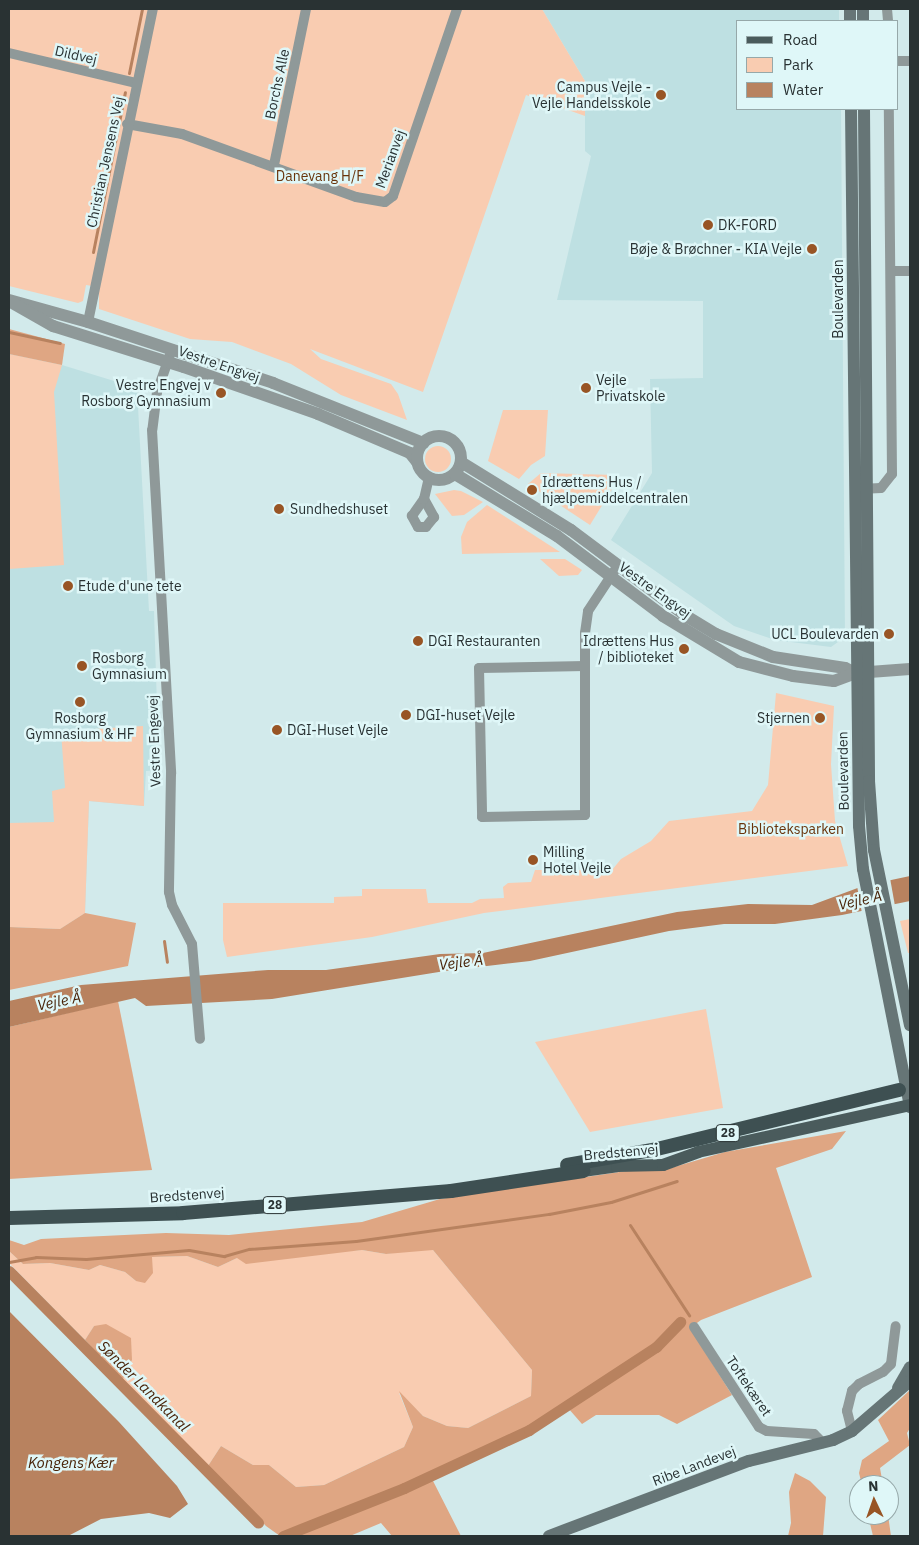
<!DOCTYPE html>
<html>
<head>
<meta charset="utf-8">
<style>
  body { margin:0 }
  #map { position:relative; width:919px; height:1545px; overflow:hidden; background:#d2eaeb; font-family:"IBM Plex Sans",sans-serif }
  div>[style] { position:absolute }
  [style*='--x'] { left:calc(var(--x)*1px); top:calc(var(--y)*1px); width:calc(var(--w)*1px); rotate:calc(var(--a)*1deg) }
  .built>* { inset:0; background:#bee0e2 }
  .green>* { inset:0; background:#f9ccb1 }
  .round { border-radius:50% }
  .forest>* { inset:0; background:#dfa683 }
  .water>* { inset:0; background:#b8825f }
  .pier>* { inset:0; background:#d2eaeb }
  .stream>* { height:3px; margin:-1.5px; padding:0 1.5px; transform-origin:1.5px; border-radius:1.5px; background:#b8825f }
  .canal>* { height:11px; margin:-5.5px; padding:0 5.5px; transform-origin:5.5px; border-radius:5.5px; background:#b8825f }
  .minor>* { height:10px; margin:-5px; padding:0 5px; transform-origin:5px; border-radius:5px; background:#8f9999 }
  .tertiary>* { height:12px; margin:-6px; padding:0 6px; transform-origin:6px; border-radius:6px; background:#8f9999 }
  .tertiary>.ring { margin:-6px; padding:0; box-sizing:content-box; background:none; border:12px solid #8f9999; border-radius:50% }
  .secondary>* { height:12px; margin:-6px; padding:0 6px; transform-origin:6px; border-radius:6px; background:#667576 }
  .primary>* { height:12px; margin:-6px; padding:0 6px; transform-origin:6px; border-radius:6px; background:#4a5b5c }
  .trunk>* { height:14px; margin:-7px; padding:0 7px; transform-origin:7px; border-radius:7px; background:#3e5052 }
  .dots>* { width:14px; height:14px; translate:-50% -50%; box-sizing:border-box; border:2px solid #dff7f8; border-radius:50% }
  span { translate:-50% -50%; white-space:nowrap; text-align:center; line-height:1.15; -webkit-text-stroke:5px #dff7f8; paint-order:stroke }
  .shield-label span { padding:1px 4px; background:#dff7f8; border:1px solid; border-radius:4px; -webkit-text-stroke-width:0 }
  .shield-label { font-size:12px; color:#293233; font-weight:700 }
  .street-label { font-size:14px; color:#293233 }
  .poi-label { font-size:14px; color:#293233 }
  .right { translate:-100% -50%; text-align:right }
  .left { translate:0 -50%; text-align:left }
  .park-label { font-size:14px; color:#69340b }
  .water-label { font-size:15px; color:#492409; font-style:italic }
  .frame { position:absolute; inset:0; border:10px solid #293233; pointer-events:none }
  .legend { position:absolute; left:736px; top:20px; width:162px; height:90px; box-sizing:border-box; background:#dff7f8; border:1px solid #96a8a9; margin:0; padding:6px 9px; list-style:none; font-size:15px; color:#293233 }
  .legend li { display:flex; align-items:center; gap:10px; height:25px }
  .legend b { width:25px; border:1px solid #96a8a9 }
  .north { position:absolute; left:849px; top:1475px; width:50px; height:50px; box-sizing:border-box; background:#dff7f8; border:1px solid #96a8a9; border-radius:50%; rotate:357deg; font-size:14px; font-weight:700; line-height:20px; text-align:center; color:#293233 }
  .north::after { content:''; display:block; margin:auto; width:18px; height:22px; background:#985525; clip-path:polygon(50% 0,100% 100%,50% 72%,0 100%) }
</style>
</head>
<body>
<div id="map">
  <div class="built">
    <div style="clip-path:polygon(542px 9px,839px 9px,839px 21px,738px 21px,738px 109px,841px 109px,845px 637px,831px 647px,775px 640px,734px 626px,611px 540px,652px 473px,650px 379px,703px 378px,703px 301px,557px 300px,591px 156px,585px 151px,585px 81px)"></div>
    <div style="clip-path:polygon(9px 354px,62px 365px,137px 388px,149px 611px,154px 611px,159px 770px,146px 771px,144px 806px,89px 801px,85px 913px,9px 927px)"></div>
  </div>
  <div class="green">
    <div style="clip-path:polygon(9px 9px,542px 9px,585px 81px,585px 116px,526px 95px,423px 392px,310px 349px,321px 359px,391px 384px,398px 394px,407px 420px,341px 395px,291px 364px,232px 342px,190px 339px,99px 309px,99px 287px,86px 285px,83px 301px,78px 303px,9px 286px)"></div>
    <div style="clip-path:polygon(9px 354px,62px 365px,54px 392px,64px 565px,9px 569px)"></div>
    <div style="clip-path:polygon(503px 410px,548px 410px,545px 456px,531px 465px,519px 479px,488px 461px)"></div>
    <div class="round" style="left:425px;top:446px;width:26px;height:26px"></div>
    <div style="clip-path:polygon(541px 473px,615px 475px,617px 481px,590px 525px,528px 484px)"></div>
    <div style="clip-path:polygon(454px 490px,461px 491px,483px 502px,464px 515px,452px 516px,435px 494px)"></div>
    <div style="clip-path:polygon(487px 505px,560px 552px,462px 554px,461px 537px,467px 522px)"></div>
    <div style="clip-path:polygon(540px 559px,565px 559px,582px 570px,578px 575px,559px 576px)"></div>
    <div style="clip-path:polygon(776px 693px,834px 706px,831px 764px,835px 821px,848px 866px,484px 913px,372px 937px,227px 957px,223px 940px,223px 903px,334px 903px,334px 897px,362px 896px,362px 889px,426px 889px,428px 903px,472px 903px,480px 899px,504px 898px,503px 887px,508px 883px,531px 882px,535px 870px,612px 870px,621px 859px,651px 841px,669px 821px,752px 811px,768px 785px)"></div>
    <div style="clip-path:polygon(143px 726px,144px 806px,89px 801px,85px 913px,60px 929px,9px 927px,9px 823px,54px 822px,52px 791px,65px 788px,61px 731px)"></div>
    <div style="clip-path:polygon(910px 919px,910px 953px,908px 953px,900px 921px)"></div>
    <div style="clip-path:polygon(706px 1009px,723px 1108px,590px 1132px,535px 1042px)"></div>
    <div style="clip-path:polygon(416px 1249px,433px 1250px,532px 1370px,531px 1396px,468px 1428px,447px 1426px,423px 1416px,399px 1393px,413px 1427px,404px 1447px,324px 1485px,296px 1487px,269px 1465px,253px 1465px,221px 1446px,208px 1466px,122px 1381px,132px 1360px,94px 1326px,85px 1340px,9px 1263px,9px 1251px,23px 1264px,50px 1263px,89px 1270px,100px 1265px,125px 1272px,136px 1281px,151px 1257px,187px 1256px,218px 1267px,237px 1258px,362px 1250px,386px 1254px)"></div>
  </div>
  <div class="forest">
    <div style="clip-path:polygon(9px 329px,65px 344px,62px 365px,9px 354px)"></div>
    <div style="clip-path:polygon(85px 913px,136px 923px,128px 966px,9px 990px,9px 927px,60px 929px)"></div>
    <div style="clip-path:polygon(118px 1001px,152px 1170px,9px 1179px,9px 1027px)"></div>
    <div style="clip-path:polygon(846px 1131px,832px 1149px,776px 1168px,812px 1277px,701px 1320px,690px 1328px,732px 1395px,677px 1424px,659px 1415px,596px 1415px,582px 1424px,568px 1408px,431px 1477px,461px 1536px,392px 1536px,381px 1523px,350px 1536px,280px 1536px,266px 1526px,208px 1466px,221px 1446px,253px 1465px,269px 1465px,296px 1487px,324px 1485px,404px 1447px,413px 1427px,399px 1391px,423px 1416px,447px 1426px,468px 1428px,531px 1396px,532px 1370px,433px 1250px,386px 1254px,362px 1250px,246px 1264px,237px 1258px,218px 1267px,187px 1256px,152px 1257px,153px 1273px,145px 1283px,136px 1281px,125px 1272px,100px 1265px,89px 1270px,50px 1263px,23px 1264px,9px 1251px,9px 1240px,24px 1245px,41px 1239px,166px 1233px,229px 1235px,362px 1222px,440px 1199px,626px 1171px,664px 1170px,725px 1152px)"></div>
    <div style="clip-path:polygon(106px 1324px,131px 1338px,132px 1360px,122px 1381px,85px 1340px,94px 1326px)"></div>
    <div style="clip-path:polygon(910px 1390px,910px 1428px,907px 1433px,910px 1445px,880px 1468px,883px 1485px,862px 1485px,859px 1473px,862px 1460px,889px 1441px,878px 1420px)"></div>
    <div style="clip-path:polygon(795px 1473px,810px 1481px,826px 1497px,823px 1536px,788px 1536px,791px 1523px,789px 1492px)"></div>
    <div style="clip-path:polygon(868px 1515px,888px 1515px,891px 1536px,873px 1536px)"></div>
  </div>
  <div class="water">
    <div style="clip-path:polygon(910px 876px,910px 901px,842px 915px,775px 924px,724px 924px,669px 931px,530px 961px,445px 971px,272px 999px,146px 1006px,135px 998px,9px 1027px,9px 1001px,81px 985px,268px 970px,326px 970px,440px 954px,483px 953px,677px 912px,748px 904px,812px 905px,863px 886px)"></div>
    <div style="clip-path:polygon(9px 1311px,119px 1422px,177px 1486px,188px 1504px,170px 1518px,149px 1513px,101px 1519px,68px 1536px,9px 1536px)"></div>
  </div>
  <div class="pier">
    <div style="clip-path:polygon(890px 878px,895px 906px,862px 913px,857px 886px)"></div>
  </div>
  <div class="stream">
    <div style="--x:129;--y:73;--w:65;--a:-78.5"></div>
    <div style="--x:93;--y:252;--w:163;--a:-78.7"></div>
    <div style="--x:9;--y:332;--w:52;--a:12.2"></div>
    <div style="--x:164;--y:941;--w:21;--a:82"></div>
    <div style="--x:630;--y:1225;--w:108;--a:56.8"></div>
    <div style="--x:9;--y:1262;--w:27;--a:-10"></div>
    <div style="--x:36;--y:1257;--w:50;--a:2.3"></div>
    <div style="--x:86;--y:1259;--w:103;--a:-5"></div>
    <div style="--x:189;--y:1250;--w:36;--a:10"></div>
    <div style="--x:224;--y:1256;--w:26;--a:-16"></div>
    <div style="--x:249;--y:1249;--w:107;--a:-4.3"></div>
    <div style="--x:356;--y:1241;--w:195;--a:-8"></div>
    <div style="--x:549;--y:1214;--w:63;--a:-11"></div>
    <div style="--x:611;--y:1202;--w:69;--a:-17.7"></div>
  </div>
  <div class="canal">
    <div style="--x:9;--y:1271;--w:354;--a:45.3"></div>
    <div style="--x:283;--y:1536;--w:130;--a:-21.6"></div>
    <div style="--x:404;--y:1488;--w:138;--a:-24.9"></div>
    <div style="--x:529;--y:1430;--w:152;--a:-33.2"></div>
    <div style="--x:656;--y:1347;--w:35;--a:-46"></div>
  </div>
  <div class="minor">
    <div style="--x:887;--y:9;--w:12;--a:85"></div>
    <div style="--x:9;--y:53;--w:130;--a:13.3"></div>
    <div style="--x:898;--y:61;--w:12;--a:0"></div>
    <div style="--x:127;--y:124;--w:56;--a:10.3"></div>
    <div style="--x:182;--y:134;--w:185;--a:19.9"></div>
    <div style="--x:356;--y:197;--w:29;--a:10"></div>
    <div style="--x:385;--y:202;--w:10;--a:-37"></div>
    <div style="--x:393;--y:196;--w:198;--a:-71.1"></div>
    <div style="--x:274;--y:165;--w:159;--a:-78.4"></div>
    <div style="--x:891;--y:271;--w:19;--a:0"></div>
    <div style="--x:88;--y:322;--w:320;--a:-78.3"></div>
    <div style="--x:172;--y:349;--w:46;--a:109.2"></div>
    <div style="--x:157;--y:392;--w:38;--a:97"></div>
    <div style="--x:152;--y:430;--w:344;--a:86.8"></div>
    <div style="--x:171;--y:773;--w:119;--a:91"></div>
    <div style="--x:169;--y:892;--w:13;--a:77"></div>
    <div style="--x:172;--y:905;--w:44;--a:62.9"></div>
    <div style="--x:192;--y:944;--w:95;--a:85.2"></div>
    <div style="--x:860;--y:489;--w:21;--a:-3"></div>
    <div style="--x:881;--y:488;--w:18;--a:-52"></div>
    <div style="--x:892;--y:474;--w:365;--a:-90.5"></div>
    <div style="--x:424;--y:499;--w:21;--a:61"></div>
    <div style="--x:434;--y:517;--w:13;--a:129"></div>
    <div style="--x:426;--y:527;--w:8;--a:180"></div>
    <div style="--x:418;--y:527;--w:13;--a:-119"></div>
    <div style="--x:412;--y:516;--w:21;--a:-55"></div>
    <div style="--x:424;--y:499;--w:22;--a:-77"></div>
    <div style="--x:585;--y:666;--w:106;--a:178.9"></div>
    <div style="--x:479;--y:668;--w:149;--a:88.8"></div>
    <div style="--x:482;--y:817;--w:103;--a:-1.1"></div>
    <div style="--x:585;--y:815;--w:182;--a:-90"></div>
    <div style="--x:585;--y:633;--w:22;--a:-82"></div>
    <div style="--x:588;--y:611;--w:49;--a:-56.6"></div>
    <div style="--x:694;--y:1327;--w:119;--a:57"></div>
    <div style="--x:759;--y:1427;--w:9;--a:27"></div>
    <div style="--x:767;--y:1431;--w:47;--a:3.7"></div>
    <div style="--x:814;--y:1434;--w:13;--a:45"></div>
    <div style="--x:852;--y:1431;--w:21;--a:-104"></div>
    <div style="--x:847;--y:1411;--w:21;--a:-76"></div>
    <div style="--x:852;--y:1391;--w:10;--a:-45"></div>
    <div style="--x:859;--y:1384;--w:27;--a:-27"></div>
    <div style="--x:883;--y:1372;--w:11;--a:-45"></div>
    <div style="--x:891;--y:1364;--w:38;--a:-83"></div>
  </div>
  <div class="tertiary">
    <div style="--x:9;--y:300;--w:82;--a:15.6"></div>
    <div style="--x:88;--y:322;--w:195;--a:18.2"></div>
    <div style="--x:273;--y:383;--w:162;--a:21.8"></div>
    <div style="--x:9;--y:301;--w:51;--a:29.6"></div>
    <div style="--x:53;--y:326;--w:137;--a:17.4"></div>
    <div style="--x:184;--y:367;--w:142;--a:19.3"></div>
    <div style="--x:318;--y:414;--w:100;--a:23"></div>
    <div style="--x:410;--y:453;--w:11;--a:52"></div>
    <div class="ring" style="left:417px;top:436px;width:32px;height:32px"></div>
    <div style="--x:461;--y:462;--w:129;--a:31.7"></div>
    <div style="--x:571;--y:530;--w:144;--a:36.8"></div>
    <div style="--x:686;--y:616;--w:35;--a:31"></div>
    <div style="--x:716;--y:634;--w:61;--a:22"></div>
    <div style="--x:773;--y:657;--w:73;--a:8.7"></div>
    <div style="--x:845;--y:668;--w:12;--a:24"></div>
    <div style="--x:455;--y:474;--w:119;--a:31.3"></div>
    <div style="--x:557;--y:536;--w:133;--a:37"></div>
    <div style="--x:663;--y:616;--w:89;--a:31.2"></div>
    <div style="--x:739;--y:662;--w:56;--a:14.5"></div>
    <div style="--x:793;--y:676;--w:41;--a:7"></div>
    <div style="--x:834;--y:681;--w:23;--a:-20"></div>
    <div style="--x:856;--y:673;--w:54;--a:-4.2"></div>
  </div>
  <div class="secondary">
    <div style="--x:850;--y:9;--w:12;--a:90"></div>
    <div style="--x:863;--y:9;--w:12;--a:90"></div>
    <div style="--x:851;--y:109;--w:717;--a:89.36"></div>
    <div style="--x:859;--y:826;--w:43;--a:84.7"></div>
    <div style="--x:863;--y:869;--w:243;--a:78.8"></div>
    <div style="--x:864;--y:109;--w:672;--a:89.57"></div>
    <div style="--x:869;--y:781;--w:69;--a:85.9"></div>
    <div style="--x:874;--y:850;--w:179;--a:78.4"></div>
    <div style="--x:898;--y:1388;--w:24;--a:-60"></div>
    <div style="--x:549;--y:1536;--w:214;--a:-20.6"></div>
    <div style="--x:749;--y:1461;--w:87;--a:-14"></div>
    <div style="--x:833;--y:1440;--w:21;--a:-25"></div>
    <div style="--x:852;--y:1431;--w:77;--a:-40.8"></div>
  </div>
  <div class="primary">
    <div style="--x:583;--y:1171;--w:34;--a:-8"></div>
    <div style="--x:617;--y:1166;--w:46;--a:-1.2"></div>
    <div style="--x:663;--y:1165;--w:37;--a:-20"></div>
    <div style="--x:698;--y:1152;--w:217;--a:-12.5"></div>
  </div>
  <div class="trunk">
    <div style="--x:567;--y:1165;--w:91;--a:-10.1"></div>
    <div style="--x:657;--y:1149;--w:249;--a:-13.7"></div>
    <div style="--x:9;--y:1218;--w:174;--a:-1.6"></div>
    <div style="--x:183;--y:1213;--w:269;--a:-4.7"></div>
    <div style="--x:451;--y:1191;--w:134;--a:-8.6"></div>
  </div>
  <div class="dots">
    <div style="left:661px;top:95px;background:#985525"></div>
    <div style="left:708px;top:225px;background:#985525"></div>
    <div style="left:812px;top:249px;background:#985525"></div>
    <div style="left:586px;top:388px;background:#985525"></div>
    <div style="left:221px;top:393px;background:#985525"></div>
    <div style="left:532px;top:490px;background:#985525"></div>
    <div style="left:279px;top:509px;background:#985525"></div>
    <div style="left:68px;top:586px;background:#985525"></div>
    <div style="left:889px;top:634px;background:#985525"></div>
    <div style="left:418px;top:641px;background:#985525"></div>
    <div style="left:684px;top:649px;background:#985525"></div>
    <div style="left:82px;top:666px;background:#985525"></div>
    <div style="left:80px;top:702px;background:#985525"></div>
    <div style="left:406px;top:715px;background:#985525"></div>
    <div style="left:820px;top:718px;background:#985525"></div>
    <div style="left:277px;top:730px;background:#985525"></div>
    <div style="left:533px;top:860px;background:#985525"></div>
  </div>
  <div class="shield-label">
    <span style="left:728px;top:1133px">28</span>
    <span style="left:275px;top:1205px">28</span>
  </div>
  <div class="street-label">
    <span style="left:76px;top:55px;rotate:13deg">Dildvej</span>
    <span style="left:277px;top:84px;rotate:-78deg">Borchs Alle</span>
    <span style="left:390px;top:159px;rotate:-70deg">Merianvej</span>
    <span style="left:105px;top:162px;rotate:-78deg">Christian Jensens Vej</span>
    <span style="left:838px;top:299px;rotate:-90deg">Boulevarden</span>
    <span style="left:219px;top:364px;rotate:19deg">Vestre Engvej</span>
    <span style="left:655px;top:590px;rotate:36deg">Vestre Engvej</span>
    <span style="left:154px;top:741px;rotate:-92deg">Vestre Engevej</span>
    <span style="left:843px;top:771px;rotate:-91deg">Boulevarden</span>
    <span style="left:621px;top:1152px;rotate:-5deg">Bredstenvej</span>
    <span style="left:187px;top:1195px;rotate:-4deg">Bredstenvej</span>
    <span style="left:749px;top:1386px;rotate:56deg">Toftekæret</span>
    <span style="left:694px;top:1466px;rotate:-21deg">Ribe Landevej</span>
  </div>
  <div class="poi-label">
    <span class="right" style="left:651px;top:95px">Campus Vejle -<br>Vejle Handelsskole</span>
    <span class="left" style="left:718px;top:225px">DK-FORD</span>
    <span class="right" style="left:802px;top:249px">Bøje &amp; Brøchner - KIA Vejle</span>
    <span class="left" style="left:596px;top:388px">Vejle<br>Privatskole</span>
    <span class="right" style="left:211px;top:393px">Vestre Engvej v<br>Rosborg Gymnasium</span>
    <span class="left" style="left:542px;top:490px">Idrættens Hus /<br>hjælpemiddelcentralen</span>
    <span class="left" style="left:290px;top:509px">Sundhedshuset</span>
    <span class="left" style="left:78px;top:586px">Etude d'une tete</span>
    <span class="right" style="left:879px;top:634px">UCL Boulevarden</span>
    <span class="left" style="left:428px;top:641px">DGI Restauranten</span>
    <span class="right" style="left:674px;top:649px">Idrættens Hus<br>/ biblioteket</span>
    <span class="left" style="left:92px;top:666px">Rosborg<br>Gymnasium</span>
    <span class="left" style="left:416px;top:715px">DGI-huset Vejle</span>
    <span style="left:80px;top:726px">Rosborg<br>Gymnasium &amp; HF</span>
    <span class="right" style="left:810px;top:718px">Stjernen</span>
    <span class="left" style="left:287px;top:730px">DGI-Huset Vejle</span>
    <span class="left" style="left:543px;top:860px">Milling<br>Hotel Vejle</span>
  </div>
  <div class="park-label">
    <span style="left:320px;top:176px">Danevang H/F</span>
    <span style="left:791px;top:829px">Biblioteksparken</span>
  </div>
  <div class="water-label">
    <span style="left:860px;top:900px;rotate:-12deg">Vejle Å</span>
    <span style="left:461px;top:962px;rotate:-7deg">Vejle Å</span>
    <span style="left:59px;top:1001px;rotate:-11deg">Vejle Å</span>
    <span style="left:144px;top:1386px;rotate:45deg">Sønder Landkanal</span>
    <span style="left:71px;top:1463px">Kongens Kær</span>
  </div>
  <div class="frame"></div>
  <ul class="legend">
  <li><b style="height:6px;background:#4a5b5c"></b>Road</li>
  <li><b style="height:14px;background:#f9ccb1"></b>Park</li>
  <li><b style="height:14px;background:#b8825f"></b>Water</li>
  </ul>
  <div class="north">N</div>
</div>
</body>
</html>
